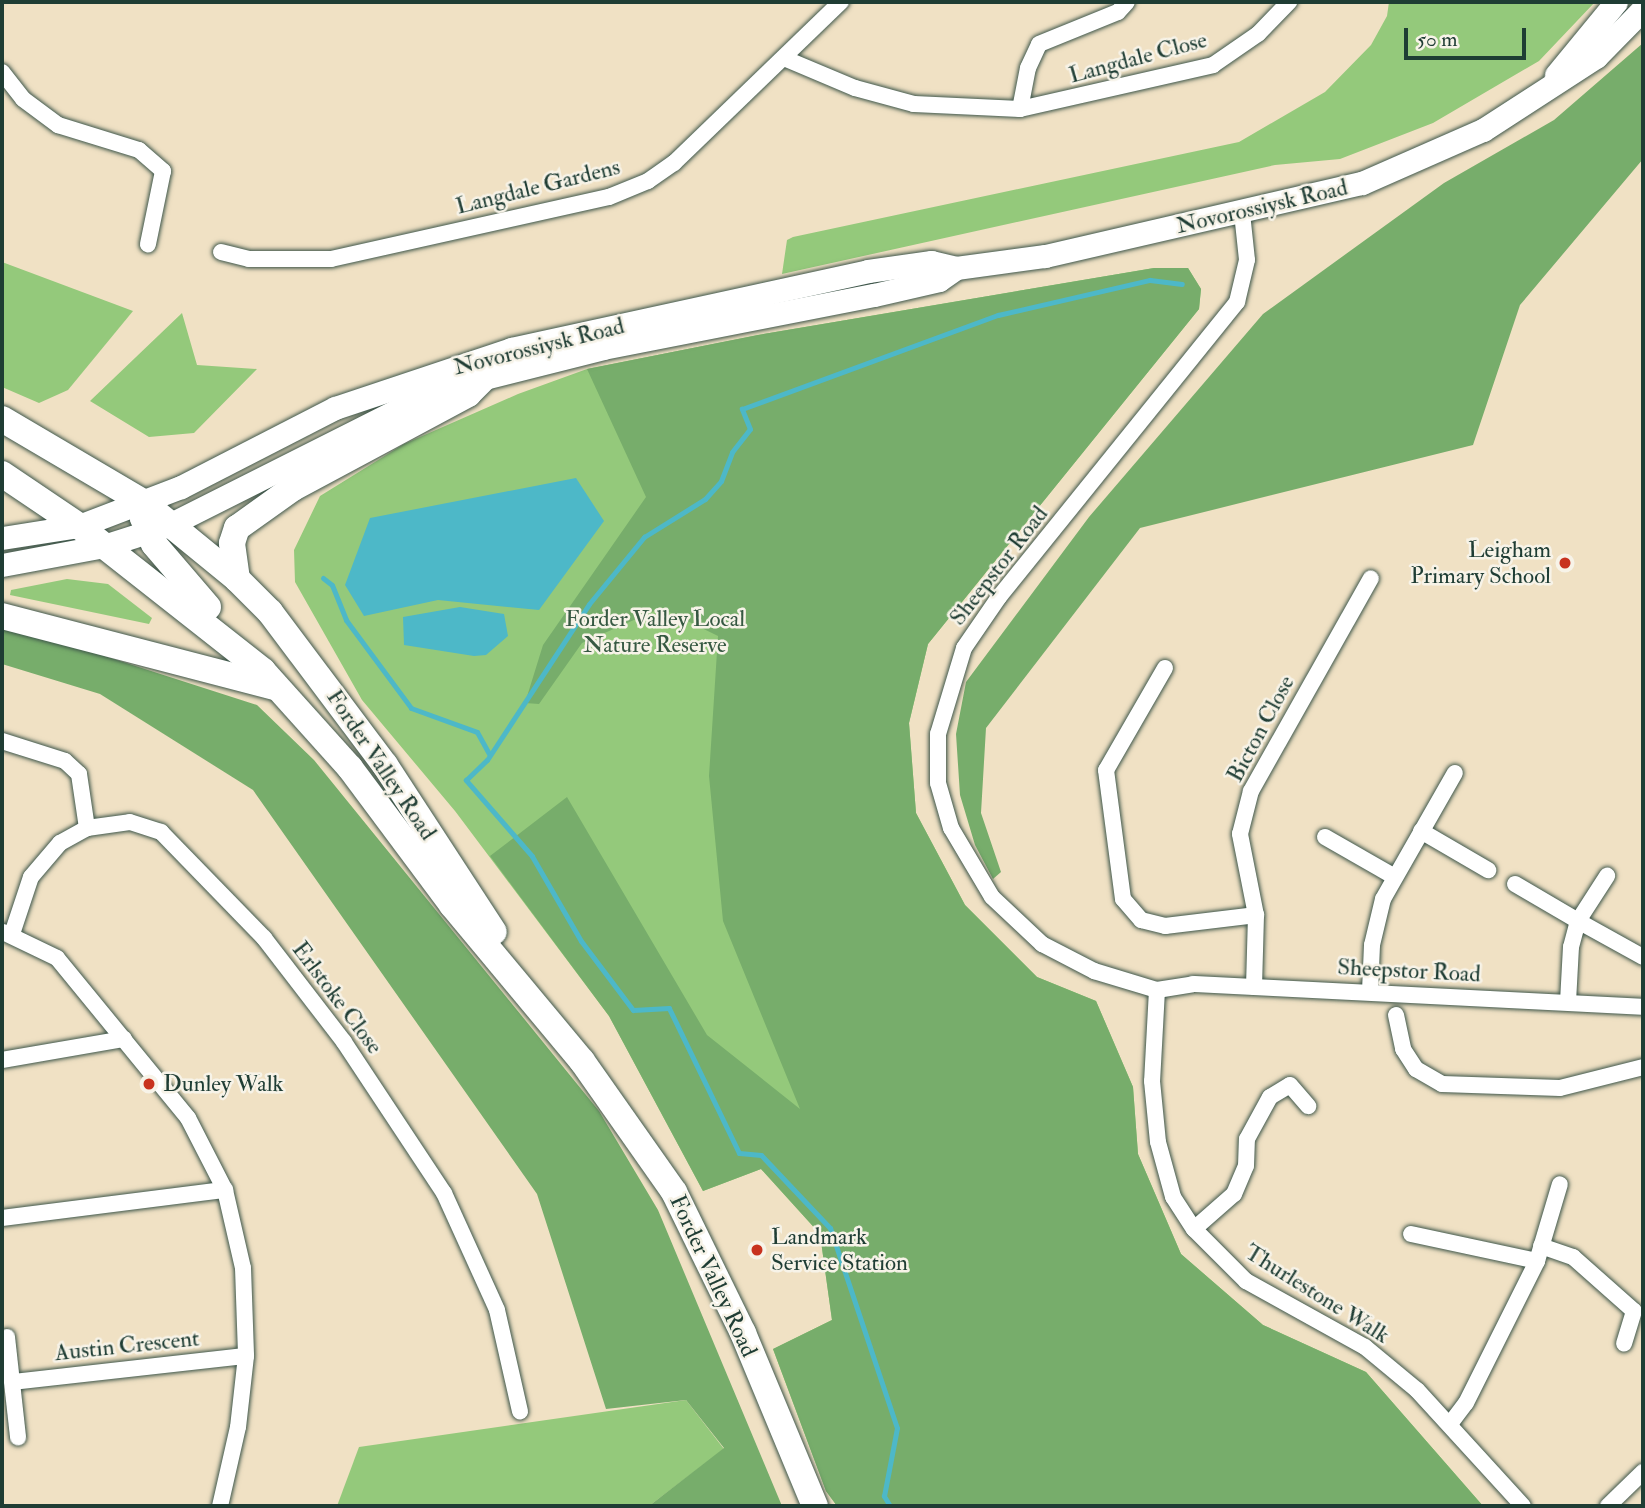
<!DOCTYPE html>
<html>
<head>
<meta charset="utf-8">
<style>
  body { margin:0 }
  #map { position:relative; width:1645px; height:1508px; overflow:hidden; background:#f0e1c4; font-family:"IM FELL Double Pica",serif }
  div>[style] { position:absolute }
  [style*='--x'] { left:calc(var(--x)*1px); top:calc(var(--y)*1px); width:calc(var(--w)*1px); rotate:calc(var(--a)*1deg) }
  .green>* { inset:0; background:#94c97b }
  .forest>* { inset:0; background:#77ad6b }
  .water>* { inset:0; background:#4db8c8 }
  .stream>* { height:5px; margin:-2.5px; padding:0 2.5px; transform-origin:2.5px; border-radius:2.5px; background:#4db8c8 }
  .roads { filter:drop-shadow(0 0 2px #3e564a) drop-shadow(0 0 2px #3e564a) }
  .minor>* { height:16px; margin:-8px; padding:0 8px; transform-origin:8px; border-radius:8px; background:#fff }
  .secondary>* { height:23px; margin:-11.5px; padding:0 11.5px; transform-origin:11.5px; border-radius:11.5px; background:#fff }
  .primary>* { height:26px; margin:-13px; padding:0 13px; transform-origin:13px; border-radius:13px; background:#fff }
  .dots>* { width:19px; height:19px; translate:-50% -50%; box-sizing:border-box; border:4px solid #f7f3e8; border-radius:50% }
  span { translate:-50% -50%; white-space:nowrap; text-align:center; line-height:1.15; -webkit-text-stroke:5px #f7f3e8; paint-order:stroke }
  .street-label { font-size:23px; color:#1f3d34 }
  .poi-label { font-size:23px; color:#1f3d34 }
  .right { translate:-100% -50%; text-align:right }
  .left { translate:0 -50%; text-align:left }
  .park-label { font-size:23px; color:#365942 }
  .frame { position:absolute; inset:0; border:4px solid #1f3d34; pointer-events:none }
  .scale { position:absolute; left:1404px; top:28px; width:122px; height:32px; box-sizing:border-box; border:4px solid #1f3d34; border-top:0; padding-left:9px; font-size:21px; line-height:24px; white-space:nowrap; color:#1f3d34; -webkit-text-stroke:5px #f7f3e8; paint-order:stroke }
</style>
</head>
<body>
<div id="map">
  <div class="green">
    <div style="clip-path:polygon(1389px 2px,1595px 2px,1539px 61px,1433px 123px,1340px 159px,1275px 165px,782px 274px,787px 240px,793px 237px,1239px 142px,1325px 92px,1371px 45px,1387px 16px)"></div>
    <div style="clip-path:polygon(2px 262px,133px 311px,68px 390px,39px 403px,2px 387px)"></div>
    <div style="clip-path:polygon(1154px 268px,1188px 268px,1201px 289px,1199px 309px,928px 644px,909px 723px,916px 813px,965px 905px,1037px 977px,1096px 1001px,1133px 1087px,1138px 1154px,1181px 1254px,1263px 1325px,1366px 1372px,1483px 1506px,837px 1506px,826px 1491px,773px 1349px,832px 1320px,820px 1234px,761px 1169px,703px 1191px,609px 1016px,455px 811px,362px 700px,295px 582px,294px 550px,320px 496px,404px 444px,518px 394px,587px 369px,758px 335px)"></div>
    <div style="clip-path:polygon(182px 313px,197px 365px,257px 369px,194px 433px,149px 437px,90px 401px)"></div>
    <div style="clip-path:polygon(67px 579px,108px 584px,152px 618px,149px 624px,10px 595px,11px 590px)"></div>
    <div style="clip-path:polygon(686px 1400px,724px 1449px,649px 1506px,337px 1506px,359px 1447px)"></div>
  </div>
  <div class="forest">
    <div style="clip-path:polygon(1643px 43px,1643px 159px,1520px 305px,1473px 445px,1140px 528px,986px 728px,981px 813px,1001px 872px,993px 879px,975px 845px,960px 795px,956px 734px,966px 682px,1089px 517px,1263px 314px,1444px 183px,1554px 120px)"></div>
    <div style="clip-path:polygon(1154px 268px,1188px 268px,1201px 289px,1199px 309px,928px 644px,909px 723px,916px 813px,965px 905px,1037px 977px,1096px 1001px,1133px 1087px,1138px 1154px,1181px 1254px,1263px 1325px,1366px 1372px,1483px 1506px,837px 1506px,826px 1491px,773px 1349px,832px 1320px,820px 1234px,761px 1169px,703px 1191px,609px 1016px,490px 856px,567px 797px,707px 1035px,800px 1109px,723px 921px,709px 776px,718px 636px,661px 608px,582px 643px,539px 704px,525px 703px,543px 645px,646px 497px,587px 369px,758px 335px)"></div>
    <div style="clip-path:polygon(2px 623px,257px 705px,314px 760px,599px 1111px,658px 1210px,782px 1506px,649px 1506px,724px 1448px,686px 1400px,606px 1409px,537px 1194px,253px 790px,100px 694px,2px 664px)"></div>
  </div>
  <div class="water">
    <div style="clip-path:polygon(576px 478px,604px 521px,539px 610px,438px 600px,364px 616px,345px 585px,370px 518px)"></div>
    <div style="clip-path:polygon(460px 607px,504px 614px,508px 636px,486px 655px,474px 656px,404px 645px,403px 617px)"></div>
  </div>
  <div class="stream">
    <div style="--x:323;--y:578;--w:11;--a:38"></div>
    <div style="--x:332;--y:585;--w:38;--a:68"></div>
    <div style="--x:346;--y:620;--w:109;--a:53.5"></div>
    <div style="--x:411;--y:708;--w:70;--a:20"></div>
    <div style="--x:477;--y:732;--w:26;--a:61"></div>
    <div style="--x:890;--y:1506;--w:12;--a:-121"></div>
    <div style="--x:884;--y:1496;--w:69;--a:-79.2"></div>
    <div style="--x:897;--y:1428;--w:211;--a:-108.5"></div>
    <div style="--x:830;--y:1228;--w:100;--a:-133.4"></div>
    <div style="--x:761;--y:1155;--w:22;--a:-175"></div>
    <div style="--x:739;--y:1153;--w:161;--a:-115.8"></div>
    <div style="--x:669;--y:1008;--w:36;--a:177"></div>
    <div style="--x:633;--y:1010;--w:86;--a:-127"></div>
    <div style="--x:581;--y:941;--w:98;--a:-120"></div>
    <div style="--x:532;--y:856;--w:101;--a:-131"></div>
    <div style="--x:466;--y:780;--w:29;--a:-44"></div>
    <div style="--x:487;--y:760;--w:186;--a:-56.8"></div>
    <div style="--x:589;--y:604;--w:87;--a:-50.6"></div>
    <div style="--x:644;--y:537;--w:72;--a:-31.9"></div>
    <div style="--x:705;--y:499;--w:24;--a:-48"></div>
    <div style="--x:721;--y:481;--w:31;--a:-69"></div>
    <div style="--x:732;--y:452;--w:29;--a:-52"></div>
    <div style="--x:750;--y:429;--w:22;--a:-112"></div>
    <div style="--x:742;--y:409;--w:273;--a:-20.2"></div>
    <div style="--x:998;--y:315;--w:156;--a:-13"></div>
    <div style="--x:1150;--y:280;--w:32;--a:7"></div>
  </div>
  <div class="roads">
    <div class="minor">
      <div style="--x:786;--y:59;--w:75;--a:22.8"></div>
      <div style="--x:855;--y:88;--w:61;--a:15.2"></div>
      <div style="--x:914;--y:104;--w:106;--a:2.7"></div>
      <div style="--x:1020;--y:109;--w:198;--a:-12.8"></div>
      <div style="--x:1213;--y:65;--w:55;--a:-34.6"></div>
      <div style="--x:1258;--y:34;--w:45;--a:-45.9"></div>
      <div style="--x:2;--y:72;--w:34;--a:52"></div>
      <div style="--x:23;--y:99;--w:44;--a:36.6"></div>
      <div style="--x:58;--y:125;--w:85;--a:17.2"></div>
      <div style="--x:139;--y:150;--w:32;--a:41"></div>
      <div style="--x:163;--y:171;--w:75;--a:101.6"></div>
      <div style="--x:1020;--y:109;--w:42;--a:-79"></div>
      <div style="--x:1028;--y:68;--w:26;--a:-65"></div>
      <div style="--x:1039;--y:44;--w:85;--a:-22.1"></div>
      <div style="--x:1118;--y:12;--w:13;--a:-48"></div>
      <div style="--x:1242;--y:213;--w:47;--a:83.9"></div>
      <div style="--x:1247;--y:260;--w:43;--a:103.4"></div>
      <div style="--x:1237;--y:302;--w:379;--a:128.9"></div>
      <div style="--x:999;--y:597;--w:62;--a:124.5"></div>
      <div style="--x:964;--y:648;--w:90;--a:106.8"></div>
      <div style="--x:938;--y:734;--w:49;--a:90"></div>
      <div style="--x:938;--y:783;--w:47;--a:73.9"></div>
      <div style="--x:951;--y:828;--w:80;--a:59.3"></div>
      <div style="--x:992;--y:897;--w:69;--a:43.2"></div>
      <div style="--x:1042;--y:944;--w:59;--a:27.4"></div>
      <div style="--x:1094;--y:971;--w:66;--a:16.8"></div>
      <div style="--x:1157;--y:990;--w:36;--a:-9"></div>
      <div style="--x:1193;--y:984;--w:451;--a:2.9"></div>
      <div style="--x:221;--y:252;--w:29;--a:14"></div>
      <div style="--x:249;--y:259;--w:82;--a:0"></div>
      <div style="--x:331;--y:259;--w:285;--a:-12.6"></div>
      <div style="--x:609;--y:197;--w:42;--a:-22.3"></div>
      <div style="--x:648;--y:181;--w:32;--a:-35"></div>
      <div style="--x:674;--y:163;--w:232;--a:-44"></div>
      <div style="--x:1165;--y:668;--w:118;--a:120"></div>
      <div style="--x:1106;--y:770;--w:130;--a:82.5"></div>
      <div style="--x:1123;--y:899;--w:28;--a:49"></div>
      <div style="--x:1141;--y:920;--w:25;--a:14"></div>
      <div style="--x:1165;--y:926;--w:92;--a:-6.9"></div>
      <div style="--x:2;--y:741;--w:66;--a:17.6"></div>
      <div style="--x:65;--y:761;--w:19;--a:43"></div>
      <div style="--x:79;--y:774;--w:55;--a:81.6"></div>
      <div style="--x:1421;--y:831;--w:78;--a:30.2"></div>
      <div style="--x:1325;--y:837;--w:78;--a:29.8"></div>
      <div style="--x:1515;--y:884;--w:73;--a:30.4"></div>
      <div style="--x:1578;--y:921;--w:54;--a:-57.2"></div>
      <div style="--x:3;--y:932;--w:60;--a:25.7"></div>
      <div style="--x:57;--y:958;--w:207;--a:50.7"></div>
      <div style="--x:188;--y:1118;--w:81;--a:62.8"></div>
      <div style="--x:225;--y:1190;--w:80;--a:77"></div>
      <div style="--x:243;--y:1268;--w:88;--a:88"></div>
      <div style="--x:246;--y:1356;--w:71;--a:96.4"></div>
      <div style="--x:238;--y:1427;--w:81;--a:102.8"></div>
      <div style="--x:12;--y:934;--w:60;--a:-71.6"></div>
      <div style="--x:31;--y:877;--w:45;--a:-49.5"></div>
      <div style="--x:60;--y:843;--w:31;--a:-29"></div>
      <div style="--x:87;--y:828;--w:43;--a:-7.9"></div>
      <div style="--x:130;--y:822;--w:33;--a:18"></div>
      <div style="--x:161;--y:832;--w:148;--a:45.8"></div>
      <div style="--x:264;--y:938;--w:131;--a:52.4"></div>
      <div style="--x:344;--y:1042;--w:181;--a:56.5"></div>
      <div style="--x:444;--y:1193;--w:128;--a:65.6"></div>
      <div style="--x:497;--y:1310;--w:104;--a:77.2"></div>
      <div style="--x:1254;--y:987;--w:72;--a:-88.4"></div>
      <div style="--x:1256;--y:915;--w:83;--a:-101.2"></div>
      <div style="--x:1240;--y:834;--w:44;--a:-75.7"></div>
      <div style="--x:1251;--y:791;--w:244;--a:-60.6"></div>
      <div style="--x:1157;--y:990;--w:91;--a:93.1"></div>
      <div style="--x:1152;--y:1081;--w:61;--a:84.4"></div>
      <div style="--x:1158;--y:1142;--w:57;--a:74.7"></div>
      <div style="--x:1173;--y:1197;--w:38;--a:57"></div>
      <div style="--x:1194;--y:1229;--w:74;--a:45"></div>
      <div style="--x:1246;--y:1281;--w:136;--a:29"></div>
      <div style="--x:1365;--y:1347;--w:67;--a:39.6"></div>
      <div style="--x:1417;--y:1390;--w:157;--a:47.6"></div>
      <div style="--x:1370;--y:991;--w:46;--a:-87.5"></div>
      <div style="--x:1372;--y:945;--w:47;--a:-76.6"></div>
      <div style="--x:1383;--y:899;--w:145;--a:-60.3"></div>
      <div style="--x:1568;--y:1002;--w:55;--a:-86.9"></div>
      <div style="--x:1571;--y:947;--w:27;--a:-75"></div>
      <div style="--x:1578;--y:921;--w:74;--a:29"></div>
      <div style="--x:1396;--y:1015;--w:35;--a:78"></div>
      <div style="--x:1403;--y:1049;--w:24;--a:57"></div>
      <div style="--x:1416;--y:1069;--w:30;--a:30"></div>
      <div style="--x:1442;--y:1084;--w:118;--a:1.9"></div>
      <div style="--x:1560;--y:1088;--w:86;--a:-14.2"></div>
      <div style="--x:2;--y:1060;--w:124;--a:-9.8"></div>
      <div style="--x:2;--y:1218;--w:225;--a:-7.2"></div>
      <div style="--x:1194;--y:1229;--w:53;--a:-41.2"></div>
      <div style="--x:1234;--y:1194;--w:30;--a:-67"></div>
      <div style="--x:1246;--y:1166;--w:27;--a:-88"></div>
      <div style="--x:1247;--y:1139;--w:48;--a:-61.3"></div>
      <div style="--x:1270;--y:1097;--w:23;--a:-31"></div>
      <div style="--x:1290;--y:1085;--w:28;--a:49"></div>
      <div style="--x:1411;--y:1234;--w:129;--a:12.1"></div>
      <div style="--x:1541;--y:1246;--w:34;--a:19"></div>
      <div style="--x:1573;--y:1257;--w:81;--a:41.5"></div>
      <div style="--x:1634;--y:1311;--w:34;--a:107"></div>
      <div style="--x:7;--y:1337;--w:101;--a:83.7"></div>
      <div style="--x:13;--y:1382;--w:234;--a:-6.4"></div>
      <div style="--x:1450;--y:1424;--w:26;--a:-53"></div>
      <div style="--x:1466;--y:1403;--w:159;--a:-63.4"></div>
      <div style="--x:1537;--y:1261;--w:80;--a:-73.4"></div>
      <div style="--x:1608;--y:1506;--w:49;--a:-44.2"></div>
    </div>
    <div class="secondary">
      <div style="--x:1556;--y:75;--w:94;--a:-50.6"></div>
      <div style="--x:2;--y:538;--w:78;--a:-8.9"></div>
      <div style="--x:79;--y:526;--w:109;--a:-20.9"></div>
      <div style="--x:181;--y:487;--w:173;--a:-27.2"></div>
      <div style="--x:335;--y:408;--w:186;--a:-18.5"></div>
      <div style="--x:511;--y:349;--w:365;--a:-12.3"></div>
      <div style="--x:868;--y:271;--w:64;--a:-8.1"></div>
      <div style="--x:931;--y:262;--w:26;--a:13"></div>
      <div style="--x:956;--y:268;--w:90;--a:-7.7"></div>
      <div style="--x:1045;--y:256;--w:325;--a:-13"></div>
      <div style="--x:1362;--y:183;--w:132;--a:-23.7"></div>
      <div style="--x:1483;--y:130;--w:135;--a:-32.9"></div>
      <div style="--x:1596;--y:57;--w:67;--a:-45.6"></div>
      <div style="--x:2;--y:565;--w:104;--a:-10.6"></div>
      <div style="--x:104;--y:546;--w:68;--a:-17.9"></div>
      <div style="--x:169;--y:525;--w:258;--a:-26.7"></div>
      <div style="--x:400;--y:409;--w:90;--a:-20.3"></div>
      <div style="--x:484;--y:378;--w:123;--a:-14.1"></div>
      <div style="--x:603;--y:348;--w:276;--a:-11.1"></div>
      <div style="--x:874;--y:295;--w:67;--a:-13"></div>
      <div style="--x:939;--y:280;--w:21;--a:-35"></div>
    </div>
    <div class="primary">
      <div style="--x:2;--y:419;--w:164;--a:30.5"></div>
      <div style="--x:143;--y:502;--w:122;--a:39.3"></div>
      <div style="--x:237;--y:579;--w:47;--a:45"></div>
      <div style="--x:270;--y:612;--w:191;--a:53.1"></div>
      <div style="--x:385;--y:765;--w:199;--a:56.9"></div>
      <div style="--x:2;--y:474;--w:93;--a:34"></div>
      <div style="--x:79;--y:526;--w:234;--a:38.2"></div>
      <div style="--x:263;--y:671;--w:130;--a:48.1"></div>
      <div style="--x:350;--y:768;--w:171;--a:53.3"></div>
      <div style="--x:452;--y:905;--w:203;--a:50.2"></div>
      <div style="--x:582;--y:1061;--w:160;--a:54.9"></div>
      <div style="--x:674;--y:1192;--w:157;--a:63.9"></div>
      <div style="--x:743;--y:1333;--w:187;--a:67.4"></div>
      <div style="--x:143;--y:502;--w:16;--a:90"></div>
      <div style="--x:143;--y:518;--w:28;--a:67"></div>
      <div style="--x:154;--y:544;--w:83;--a:49.4"></div>
      <div style="--x:237;--y:579;--w:36;--a:-98"></div>
      <div style="--x:232;--y:543;--w:16;--a:-72"></div>
      <div style="--x:237;--y:528;--w:69;--a:-35.5"></div>
      <div style="--x:293;--y:488;--w:199;--a:-28.2"></div>
      <div style="--x:468;--y:394;--w:23;--a:-45"></div>
      <div style="--x:2;--y:616;--w:281;--a:14.6"></div>
    </div>
  </div>
  <div class="dots">
    <div style="left:1565px;top:563px;background:#c8321e"></div>
    <div style="left:149px;top:1084px;background:#c8321e"></div>
    <div style="left:757px;top:1250px;background:#c8321e"></div>
  </div>
  <div class="street-label">
    <span style="left:1138px;top:58px;rotate:-15deg">Langdale Close</span>
    <span style="left:538px;top:187px;rotate:-14deg">Langdale Gardens</span>
    <span style="left:1262px;top:207px;rotate:-13deg">Novorossiysk Road</span>
    <span style="left:539px;top:347px;rotate:-14deg">Novorossiysk Road</span>
    <span style="left:999px;top:566px;rotate:-52deg">Sheepstor Road</span>
    <span style="left:1261px;top:729px;rotate:-62deg">Bicton Close</span>
    <span style="left:381px;top:765px;rotate:56deg">Forder Valley Road</span>
    <span style="left:1409px;top:971px;rotate:3deg">Sheepstor Road</span>
    <span style="left:337px;top:998px;rotate:53deg">Erlstoke Close</span>
    <span style="left:713px;top:1276px;rotate:65deg">Forder Valley Road</span>
    <span style="left:1317px;top:1294px;rotate:32deg">Thurlestone Walk</span>
    <span style="left:127px;top:1346px;rotate:-6deg">Austin Crescent</span>
  </div>
  <div class="poi-label">
    <span class="right" style="left:1551px;top:563px">Leigham<br>Primary School</span>
    <span class="left" style="left:163px;top:1084px">Dunley Walk</span>
    <span class="left" style="left:771px;top:1250px">Landmark<br>Service Station</span>
  </div>
  <div class="park-label">
    <span style="left:655px;top:632px">Forder Valley Local<br>Nature Reserve</span>
  </div>
  <div class="frame"></div>
  <div class="scale">50 m</div>
</div>
</body>
</html>
